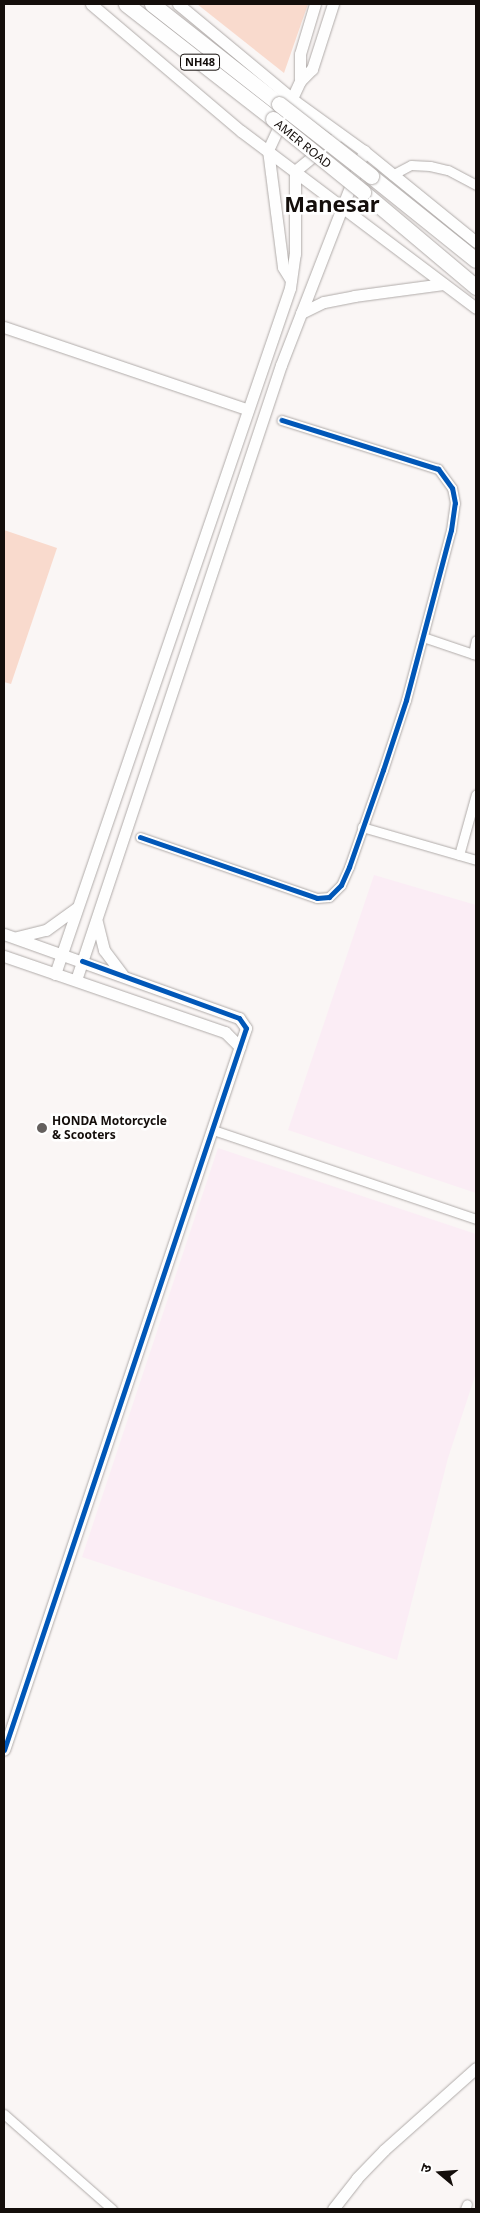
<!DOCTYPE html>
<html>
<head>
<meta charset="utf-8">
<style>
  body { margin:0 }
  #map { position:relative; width:480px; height:2213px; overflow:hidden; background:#faf6f5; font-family:"Noto Sans","Noto Sans Devanagari",sans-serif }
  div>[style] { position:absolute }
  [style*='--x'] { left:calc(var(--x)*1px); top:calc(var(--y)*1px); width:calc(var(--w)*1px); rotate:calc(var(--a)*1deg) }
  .industrial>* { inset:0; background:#fbedf5 }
  .green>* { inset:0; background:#f9dacd }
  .roads { filter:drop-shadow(0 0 1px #b0aba9) drop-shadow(0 0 1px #b0aba9) }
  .street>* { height:9px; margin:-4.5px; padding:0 4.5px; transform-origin:4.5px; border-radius:4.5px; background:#fefefe }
  .secondary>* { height:11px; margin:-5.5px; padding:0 5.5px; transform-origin:5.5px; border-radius:5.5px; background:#fefefe }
  .highway>* { height:15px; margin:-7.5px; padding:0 7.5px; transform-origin:7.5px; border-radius:7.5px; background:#fefefe }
  .bridges { filter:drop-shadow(0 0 1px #b0aba9) drop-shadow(0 0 1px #b0aba9) }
  .highway-bridge>* { height:15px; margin:-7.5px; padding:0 7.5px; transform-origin:7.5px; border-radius:7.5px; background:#fefefe }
  .cycleway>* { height:5px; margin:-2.5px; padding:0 2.5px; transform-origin:2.5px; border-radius:2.5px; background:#0057b8 }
  .dots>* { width:14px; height:14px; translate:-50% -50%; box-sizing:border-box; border:2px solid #fff; border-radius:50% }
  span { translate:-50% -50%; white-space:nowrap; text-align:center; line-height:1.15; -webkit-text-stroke:5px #fff; paint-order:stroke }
  .shield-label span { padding:1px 4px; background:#fff; border:1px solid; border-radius:4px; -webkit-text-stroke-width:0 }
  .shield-label { font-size:11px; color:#140e0b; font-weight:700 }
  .street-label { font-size:12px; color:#140e0b }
  .poi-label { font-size:12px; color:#140e0b; font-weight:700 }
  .left { translate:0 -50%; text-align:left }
  .town-label { font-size:22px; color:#140e0b; font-weight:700 }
  .frame { position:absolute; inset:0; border:5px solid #140e0b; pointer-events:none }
  .north { position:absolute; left:415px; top:2148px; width:50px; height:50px; -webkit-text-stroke:4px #fff; paint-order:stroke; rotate:288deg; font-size:14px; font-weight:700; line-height:20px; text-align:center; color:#140e0b }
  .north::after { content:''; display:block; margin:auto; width:18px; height:22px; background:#140e0b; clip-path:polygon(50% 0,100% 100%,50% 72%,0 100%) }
</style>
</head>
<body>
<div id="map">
  <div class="industrial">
    <div style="clip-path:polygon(374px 875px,476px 905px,476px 1193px,288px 1130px)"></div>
    <div style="clip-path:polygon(218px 1148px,476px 1234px,476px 1373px,448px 1458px,397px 1660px,82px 1557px)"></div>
  </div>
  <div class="green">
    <div style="clip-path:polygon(197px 4px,308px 4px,284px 73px)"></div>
    <div style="clip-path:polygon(4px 530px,57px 548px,11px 684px,4px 682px)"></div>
  </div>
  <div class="roads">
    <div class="street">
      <div style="--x:392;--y:175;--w:21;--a:-28"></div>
      <div style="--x:411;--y:165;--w:19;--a:3"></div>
      <div style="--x:430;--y:166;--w:18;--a:13"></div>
      <div style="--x:448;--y:170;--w:32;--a:28"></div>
      <div style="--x:423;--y:637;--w:56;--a:18.8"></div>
      <div style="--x:473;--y:654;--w:14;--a:-78"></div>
      <div style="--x:362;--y:827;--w:119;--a:16.1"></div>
      <div style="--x:140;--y:837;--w:187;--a:19"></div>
      <div style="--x:317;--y:898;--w:12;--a:-5"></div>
      <div style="--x:329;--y:897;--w:17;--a:-45"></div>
      <div style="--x:341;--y:885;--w:20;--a:-66"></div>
      <div style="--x:349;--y:867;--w:103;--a:-70.7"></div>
      <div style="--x:383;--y:770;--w:74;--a:-71.8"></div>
      <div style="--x:406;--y:700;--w:176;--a:-75.2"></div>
      <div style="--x:451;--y:530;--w:27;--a:-82"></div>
      <div style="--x:455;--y:503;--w:15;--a:-101"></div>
      <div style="--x:452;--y:488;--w:24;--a:-126"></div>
      <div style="--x:438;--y:469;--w:164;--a:-162.6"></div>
      <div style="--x:459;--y:855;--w:63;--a:-74.4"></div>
      <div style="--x:213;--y:1130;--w:278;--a:18.7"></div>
      <div style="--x:4;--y:2114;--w:144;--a:41.3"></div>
      <div style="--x:465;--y:2209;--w:5;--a:-68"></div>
    </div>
    <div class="secondary">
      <div style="--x:91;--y:4;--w:197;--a:40.3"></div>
      <div style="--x:241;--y:131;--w:294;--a:37"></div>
      <div style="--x:178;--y:4;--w:153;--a:39.7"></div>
      <div style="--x:296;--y:102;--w:84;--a:35.8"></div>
      <div style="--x:364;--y:151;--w:144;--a:39.1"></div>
      <div style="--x:300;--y:81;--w:27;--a:-90"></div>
      <div style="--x:300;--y:54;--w:52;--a:-73.3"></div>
      <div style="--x:291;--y:280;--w:15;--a:-122"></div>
      <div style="--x:283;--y:267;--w:118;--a:-97.3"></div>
      <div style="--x:268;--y:150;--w:76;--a:-65.1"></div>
      <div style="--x:300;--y:81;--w:17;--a:-45"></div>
      <div style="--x:312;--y:69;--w:68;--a:-72.1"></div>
      <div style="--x:301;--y:313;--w:25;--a:-26"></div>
      <div style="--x:324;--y:302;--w:31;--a:-11"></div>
      <div style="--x:354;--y:296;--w:90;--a:-7.7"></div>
      <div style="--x:4;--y:327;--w:256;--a:18.7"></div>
      <div style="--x:97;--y:922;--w:29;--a:76"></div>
      <div style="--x:104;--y:950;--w:30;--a:53"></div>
      <div style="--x:4;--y:934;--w:250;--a:19.7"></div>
      <div style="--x:239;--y:1018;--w:12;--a:55"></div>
      <div style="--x:246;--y:1028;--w:761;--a:108.53"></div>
      <div style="--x:17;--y:937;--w:30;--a:-14"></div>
      <div style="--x:46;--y:930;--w:36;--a:-36"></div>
      <div style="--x:4;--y:956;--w:234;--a:19"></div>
      <div style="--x:225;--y:1032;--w:21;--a:45"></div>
      <div style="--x:55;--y:974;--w:725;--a:-71.09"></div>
      <div style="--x:290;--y:288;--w:34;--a:-82"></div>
      <div style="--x:295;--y:254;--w:83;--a:-90"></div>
      <div style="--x:295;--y:171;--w:58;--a:-39.4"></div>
      <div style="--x:76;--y:980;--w:648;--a:-71.57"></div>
      <div style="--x:281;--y:365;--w:230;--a:-68.8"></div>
      <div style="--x:333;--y:2209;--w:39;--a:-52"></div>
      <div style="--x:357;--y:2178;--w:39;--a:-46"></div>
      <div style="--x:384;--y:2150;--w:123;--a:-41.7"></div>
    </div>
    <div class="highway">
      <div style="--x:126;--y:4;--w:187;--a:38"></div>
      <div style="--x:152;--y:4;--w:162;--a:38.2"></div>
      <div style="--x:371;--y:176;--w:134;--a:38.7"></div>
      <div style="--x:363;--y:192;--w:148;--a:40.1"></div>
    </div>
  </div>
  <div class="bridges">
    <div class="highway-bridge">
      <div style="--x:279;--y:104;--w:117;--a:38"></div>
      <div style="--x:273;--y:119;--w:116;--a:39"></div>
    </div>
  </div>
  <div class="cycleway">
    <div style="--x:140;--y:837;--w:187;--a:19"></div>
    <div style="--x:317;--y:898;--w:12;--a:-5"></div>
    <div style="--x:329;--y:897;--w:17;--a:-45"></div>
    <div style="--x:341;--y:885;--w:20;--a:-66"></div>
    <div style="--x:349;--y:867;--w:103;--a:-70.7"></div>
    <div style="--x:383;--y:770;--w:74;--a:-71.8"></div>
    <div style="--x:406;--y:700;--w:176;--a:-75.2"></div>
    <div style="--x:451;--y:530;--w:27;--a:-82"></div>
    <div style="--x:455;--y:503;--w:15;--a:-101"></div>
    <div style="--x:452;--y:488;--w:24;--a:-126"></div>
    <div style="--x:438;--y:469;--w:164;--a:-162.6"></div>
    <div style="--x:4;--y:1750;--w:761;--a:-71.47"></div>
    <div style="--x:246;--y:1028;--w:12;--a:-125"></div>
    <div style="--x:239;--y:1018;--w:167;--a:-160"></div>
  </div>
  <div class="dots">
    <div style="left:42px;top:1128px;background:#645f5d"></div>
  </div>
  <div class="shield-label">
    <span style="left:200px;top:62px">NH48</span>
  </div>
  <div class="street-label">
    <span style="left:303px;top:144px;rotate:39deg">AMER ROAD</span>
  </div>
  <div class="poi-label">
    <span class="left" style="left:52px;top:1128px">HONDA Motorcycle<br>&amp; Scooters</span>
  </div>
  <div class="town-label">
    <span style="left:332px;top:204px">Manesar</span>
  </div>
  <div class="frame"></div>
  <div class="north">उ</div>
</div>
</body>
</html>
